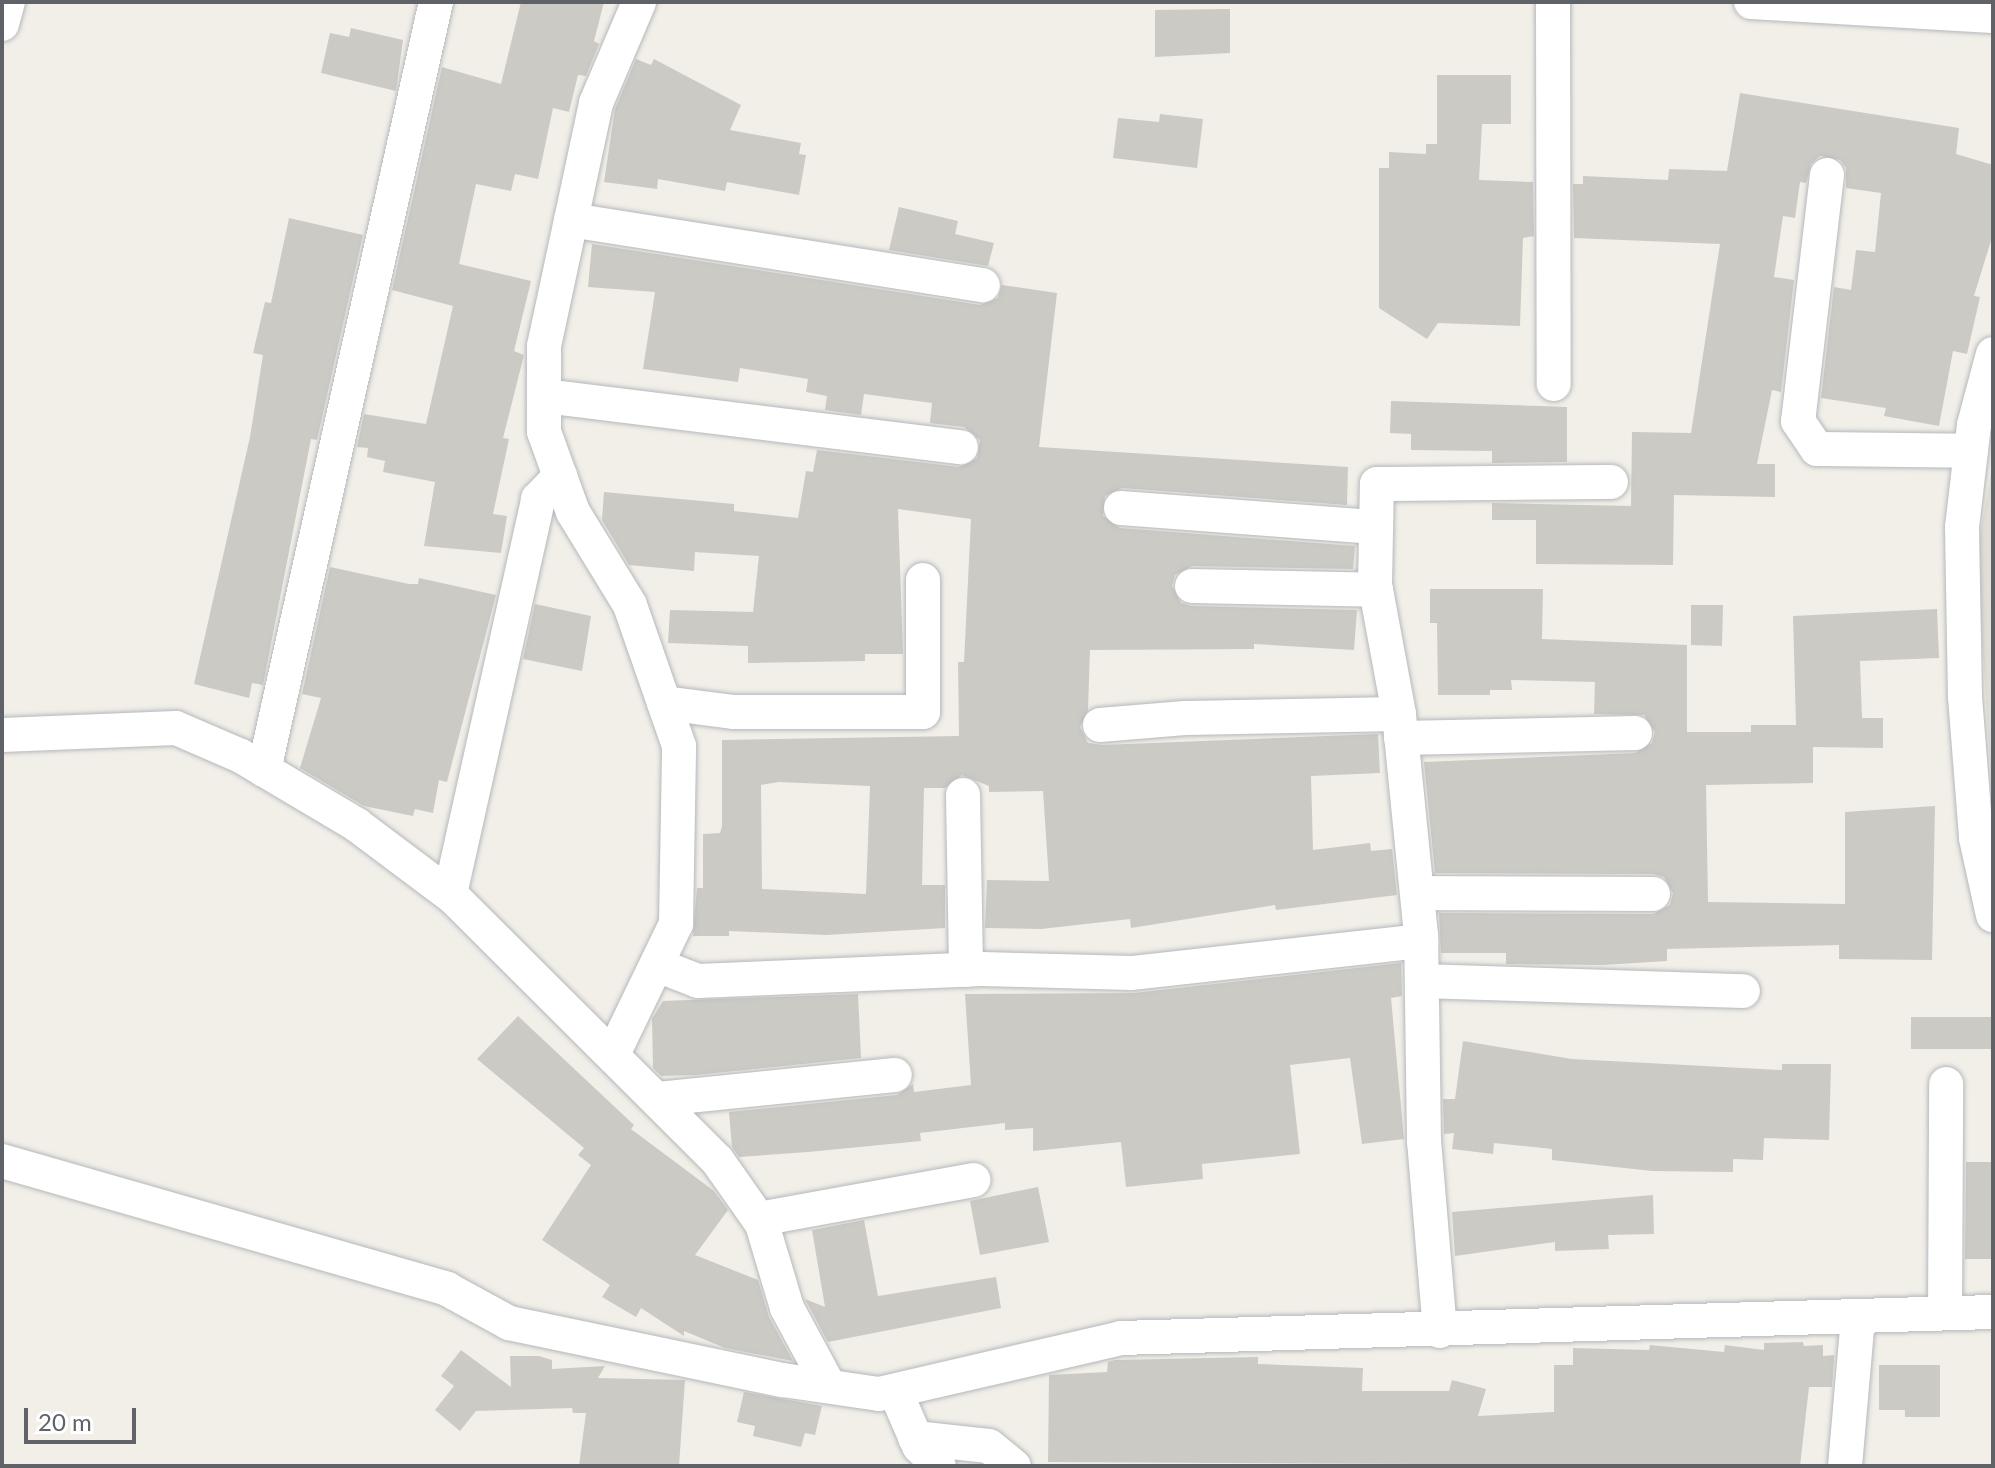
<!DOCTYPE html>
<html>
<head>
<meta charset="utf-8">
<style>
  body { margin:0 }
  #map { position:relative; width:1995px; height:1468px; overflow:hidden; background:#f1efe8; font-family:Lato,sans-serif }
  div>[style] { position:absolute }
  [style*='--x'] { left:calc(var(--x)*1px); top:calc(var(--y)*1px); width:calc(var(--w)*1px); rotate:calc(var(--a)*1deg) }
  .education>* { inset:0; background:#e1ded6 }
  .building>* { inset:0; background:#cccac5 }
  .roads { filter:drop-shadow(0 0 2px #b5b8bc) drop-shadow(0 0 2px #b5b8bc) }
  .street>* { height:34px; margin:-17px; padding:0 17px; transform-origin:17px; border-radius:17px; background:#fff }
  span { translate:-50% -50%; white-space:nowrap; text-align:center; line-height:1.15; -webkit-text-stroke:6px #fff; paint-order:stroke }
  .frame { position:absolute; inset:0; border:4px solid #5f6368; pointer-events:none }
  .scale { position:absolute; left:24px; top:1408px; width:112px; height:36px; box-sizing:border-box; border:4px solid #5f6368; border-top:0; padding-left:10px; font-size:24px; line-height:28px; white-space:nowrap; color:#5f6368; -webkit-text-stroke:6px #fff; paint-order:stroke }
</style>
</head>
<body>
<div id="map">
  <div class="education">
    <div style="clip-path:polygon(1993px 460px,1993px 814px,1977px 554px)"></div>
  </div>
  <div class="building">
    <div style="clip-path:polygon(521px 2px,604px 2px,594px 41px,599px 44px,586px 76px,578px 75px,569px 112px,553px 108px,538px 179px,515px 174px,511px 191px,476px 184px,459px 264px,531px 281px,514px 351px,524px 355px,503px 438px,509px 439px,493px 514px,507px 516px,501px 553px,424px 546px,435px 482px,383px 472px,385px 461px,367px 457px,368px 448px,357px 447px,364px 414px,426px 424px,453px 306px,392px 290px,442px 67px,501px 84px)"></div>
    <div style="clip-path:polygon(1230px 9px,1230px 53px,1155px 57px,1155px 10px)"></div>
    <div style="clip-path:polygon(351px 28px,403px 40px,396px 91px,321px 73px,330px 33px,349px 37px)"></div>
    <div style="clip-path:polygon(636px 59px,651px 65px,654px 59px,741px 105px,730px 130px,801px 143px,799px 154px,806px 155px,799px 195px,727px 182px,725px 191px,658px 179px,657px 189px,604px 182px,615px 109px)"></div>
    <div style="clip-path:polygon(1437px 75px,1511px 75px,1511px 124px,1482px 124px,1479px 180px,1533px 182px,1534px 236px,1523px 238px,1520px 326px,1438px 323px,1427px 339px,1379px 308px,1379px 168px,1389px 168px,1389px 152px,1426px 154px,1426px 144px,1437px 144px)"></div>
    <div style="clip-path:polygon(1740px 93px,1959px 128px,1956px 154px,1993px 165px,1993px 234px,1974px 296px,1980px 297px,1967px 354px,1953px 351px,1939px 426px,1884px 416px,1886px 408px,1821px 398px,1834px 287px,1851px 290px,1856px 250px,1875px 252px,1881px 193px,1846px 188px,1846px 168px,1840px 160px,1820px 156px,1811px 164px,1806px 183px,1800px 182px,1795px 218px,1783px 216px,1774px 277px,1794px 280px,1781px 392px,1772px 390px,1757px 464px,1775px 464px,1775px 497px,1674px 495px,1673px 565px,1536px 564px,1536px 520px,1492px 520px,1492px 503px,1631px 506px,1632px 432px,1691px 433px,1720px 244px,1574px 238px,1573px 184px,1583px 184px,1583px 176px,1668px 180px,1669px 169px,1727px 171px)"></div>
    <div style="clip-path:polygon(1160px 114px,1203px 119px,1197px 168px,1113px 158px,1118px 118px,1159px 122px)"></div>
    <div style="clip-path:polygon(899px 207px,958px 221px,955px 234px,994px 243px,988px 266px,889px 250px)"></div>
    <div style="clip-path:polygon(289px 218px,363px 235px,317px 440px,311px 439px,263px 685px,252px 683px,249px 698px,194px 684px,250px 437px,263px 355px,253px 353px,265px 302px,271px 303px)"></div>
    <div style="clip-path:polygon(evenodd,592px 244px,980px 305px,998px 298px,1002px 285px,1057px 293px,1039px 447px,1348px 467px,1347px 505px,1122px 488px,1105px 496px,1103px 516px,1120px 528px,1355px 546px,1353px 569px,1192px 566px,1175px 575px,1172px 586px,1181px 603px,1192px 606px,1357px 610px,1354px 650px,1254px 644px,1254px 649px,1090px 650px,1088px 710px,1080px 727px,1088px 743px,1102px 745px,1378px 734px,1380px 773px,1311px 776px,1313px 850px,1370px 843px,1371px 851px,1392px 849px,1397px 895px,1276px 910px,1275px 905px,1131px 928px,1130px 919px,1041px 929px,985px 928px,987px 880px,1049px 881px,1043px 791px,989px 792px,989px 786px,962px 775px,945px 788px,924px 788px,922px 885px,945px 885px,945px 928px,826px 935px,729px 931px,729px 936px,693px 936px,697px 888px,703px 888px,703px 834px,720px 833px,722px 826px,722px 740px,959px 736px,958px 662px,964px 662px,971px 519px,898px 509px,903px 654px,865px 654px,865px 661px,748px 663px,748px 646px,668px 643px,670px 610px,753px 612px,759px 556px,695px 552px,694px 571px,629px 565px,602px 520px,604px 492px,734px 504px,734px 511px,798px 518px,806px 471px,813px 472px,817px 450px,959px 467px,977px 458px,980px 440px,964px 427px,930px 423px,932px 403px,864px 394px,861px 415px,825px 410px,827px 396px,806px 392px,808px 379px,740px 368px,738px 382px,643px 369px,655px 292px,588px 287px,592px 244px,779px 782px,870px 786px,866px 894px,762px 889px,761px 785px,779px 782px)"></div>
    <div style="clip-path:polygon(1391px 401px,1567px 407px,1567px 462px,1492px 463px,1492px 451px,1411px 450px,1411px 434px,1390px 433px)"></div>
    <div style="clip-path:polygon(330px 567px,409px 584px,418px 584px,419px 578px,496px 595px,447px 782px,439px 780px,433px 813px,415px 809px,413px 816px,364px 806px,300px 768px,321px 698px,302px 694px)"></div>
    <div style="clip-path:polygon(1430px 589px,1543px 589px,1542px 639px,1687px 645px,1687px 732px,1751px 732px,1751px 725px,1796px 725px,1793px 616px,1937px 609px,1939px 658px,1860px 661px,1862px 718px,1883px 718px,1883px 748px,1813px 747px,1813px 783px,1706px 785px,1708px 902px,1845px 904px,1845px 812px,1935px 806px,1932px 960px,1839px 959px,1839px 945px,1667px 949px,1667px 961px,1603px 965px,1506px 964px,1506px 953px,1441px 953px,1439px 913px,1653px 914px,1670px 905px,1673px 893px,1664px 877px,1653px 874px,1435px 873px,1424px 762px,1635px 753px,1652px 743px,1655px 732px,1644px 715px,1594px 714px,1595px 682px,1511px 680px,1512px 690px,1490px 690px,1490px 695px,1438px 695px,1437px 623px,1430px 623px)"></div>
    <div style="clip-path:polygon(535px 604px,591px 616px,582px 671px,523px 659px)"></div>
    <div style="clip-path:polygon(1691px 605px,1723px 605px,1722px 646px,1691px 645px)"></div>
    <div style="clip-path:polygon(1401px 963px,1402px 996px,1391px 998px,1404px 1139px,1362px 1144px,1350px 1058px,1290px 1065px,1300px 1154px,1202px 1164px,1203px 1179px,1126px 1187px,1121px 1142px,1033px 1151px,1033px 1128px,1005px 1130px,1005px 1123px,920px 1133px,921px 1141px,808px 1152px,739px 1157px,732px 1147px,729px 1112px,897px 1095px,913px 1084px,914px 1092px,971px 1085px,965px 994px,1134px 993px)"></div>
    <div style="clip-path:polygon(858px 994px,861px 1058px,696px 1075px,661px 1076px,653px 1068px,652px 1019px,663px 1001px)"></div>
    <div style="clip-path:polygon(518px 1016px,634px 1125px,631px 1129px,714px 1191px,728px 1210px,695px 1255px,758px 1280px,769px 1317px,793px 1361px,725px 1348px,684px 1331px,684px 1336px,641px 1308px,636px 1317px,602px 1297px,610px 1285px,542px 1240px,591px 1165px,578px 1155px,584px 1148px,477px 1059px)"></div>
    <div style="clip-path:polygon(1911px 1017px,1993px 1017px,1993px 1049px,1911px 1049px)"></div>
    <div style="clip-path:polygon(1463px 1041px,1572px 1059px,1782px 1070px,1782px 1064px,1831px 1064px,1829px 1140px,1764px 1138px,1763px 1160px,1733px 1159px,1733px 1172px,1652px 1171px,1552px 1160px,1552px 1149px,1494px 1143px,1493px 1154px,1452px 1149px,1454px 1133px,1444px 1134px,1443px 1099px,1455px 1099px)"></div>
    <div style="clip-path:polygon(1966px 1162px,1993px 1162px,1993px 1259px,1965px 1259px)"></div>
    <div style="clip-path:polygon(1038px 1187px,1049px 1242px,980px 1255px,970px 1201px)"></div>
    <div style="clip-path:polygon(1653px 1195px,1654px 1234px,1608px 1235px,1609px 1249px,1555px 1251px,1555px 1242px,1455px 1256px,1452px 1212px)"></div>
    <div style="clip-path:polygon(864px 1220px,878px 1296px,996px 1277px,1001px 1308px,828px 1342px,805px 1299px,825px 1307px,812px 1230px)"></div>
    <div style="clip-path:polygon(1803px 1342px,1804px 1346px,1823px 1345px,1823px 1356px,1834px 1355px,1834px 1361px,1832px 1387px,1809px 1387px,1800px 1466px,1048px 1462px,1049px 1375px,1107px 1372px,1108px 1362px,1115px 1360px,1258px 1357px,1258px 1364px,1363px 1368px,1362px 1391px,1449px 1391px,1452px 1380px,1486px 1389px,1478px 1416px,1554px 1412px,1554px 1365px,1573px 1365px,1573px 1348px,1649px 1350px,1650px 1345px,1724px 1352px,1725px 1345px,1764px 1350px,1764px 1343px)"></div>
    <div style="clip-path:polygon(461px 1350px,511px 1387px,510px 1356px,539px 1356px,552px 1360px,552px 1369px,605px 1366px,598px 1378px,685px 1380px,679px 1466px,579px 1466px,586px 1413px,573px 1413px,572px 1408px,476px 1411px,460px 1431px,435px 1410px,454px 1386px,441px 1376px)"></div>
    <div style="clip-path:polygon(1879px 1365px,1940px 1365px,1940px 1417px,1905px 1417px,1905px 1410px,1879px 1410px)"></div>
    <div style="clip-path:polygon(744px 1392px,822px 1406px,815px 1435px,805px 1433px,801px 1447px,753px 1436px,755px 1426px,737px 1422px)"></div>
  </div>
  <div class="roads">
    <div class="street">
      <div style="--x:1553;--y:2;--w:382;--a:89.9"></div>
      <div style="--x:1751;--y:2;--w:242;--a:3.3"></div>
      <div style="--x:2;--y:24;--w:23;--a:-75"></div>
      <div style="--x:1827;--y:175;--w:248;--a:96.7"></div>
      <div style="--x:1798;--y:421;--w:34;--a:56"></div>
      <div style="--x:1817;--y:449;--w:154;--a:0.7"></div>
      <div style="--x:571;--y:220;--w:417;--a:9"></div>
      <div style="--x:1993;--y:354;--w:73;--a:105"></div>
      <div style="--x:1974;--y:425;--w:103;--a:96.7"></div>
      <div style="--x:1962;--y:527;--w:170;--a:89"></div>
      <div style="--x:1965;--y:697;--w:141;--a:85.5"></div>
      <div style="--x:1976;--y:838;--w:79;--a:77.6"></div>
      <div style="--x:544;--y:396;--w:420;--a:7"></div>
      <div style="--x:1121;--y:508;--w:255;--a:4.3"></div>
      <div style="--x:1192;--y:586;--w:184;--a:1.2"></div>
      <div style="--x:664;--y:703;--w:71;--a:7.3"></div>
      <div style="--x:734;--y:712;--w:189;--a:0"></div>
      <div style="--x:923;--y:712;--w:132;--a:-90"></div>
      <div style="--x:1100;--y:725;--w:85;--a:-4.7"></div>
      <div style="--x:1185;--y:718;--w:214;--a:-1.1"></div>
      <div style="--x:2;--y:735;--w:174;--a:-2.3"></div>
      <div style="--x:176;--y:728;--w:71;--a:23.3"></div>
      <div style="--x:241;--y:756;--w:135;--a:30.7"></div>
      <div style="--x:357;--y:825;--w:120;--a:36.9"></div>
      <div style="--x:453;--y:897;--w:373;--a:44.9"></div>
      <div style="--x:717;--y:1160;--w:78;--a:54.9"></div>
      <div style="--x:762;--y:1224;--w:88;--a:73.4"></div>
      <div style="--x:787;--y:1308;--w:86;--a:61.7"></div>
      <div style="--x:1401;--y:738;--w:234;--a:-1.2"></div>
      <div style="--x:264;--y:770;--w:787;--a:-77.38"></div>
      <div style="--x:963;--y:795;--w:175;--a:89"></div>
      <div style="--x:1417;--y:893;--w:236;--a:0.2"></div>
      <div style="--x:450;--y:894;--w:405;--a:-77.4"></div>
      <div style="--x:538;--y:499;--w:32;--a:-46"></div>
      <div style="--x:657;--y:965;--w:44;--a:21.3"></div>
      <div style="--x:698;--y:981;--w:284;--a:-2.4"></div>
      <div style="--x:982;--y:969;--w:150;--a:1.5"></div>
      <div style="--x:1132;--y:973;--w:291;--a:-6.3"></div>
      <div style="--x:1422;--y:981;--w:321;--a:1.8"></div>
      <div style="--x:614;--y:1052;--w:142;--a:-64.2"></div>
      <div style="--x:676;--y:924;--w:178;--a:-89"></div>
      <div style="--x:679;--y:746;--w:149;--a:-109.2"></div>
      <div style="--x:630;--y:605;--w:109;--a:-121.5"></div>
      <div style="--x:573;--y:512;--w:85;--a:-109.9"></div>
      <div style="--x:544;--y:432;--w:86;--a:-90"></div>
      <div style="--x:544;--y:346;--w:249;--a:-77.9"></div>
      <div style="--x:596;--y:103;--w:110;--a:-66.9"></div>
      <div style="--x:658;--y:1099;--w:238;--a:-5.8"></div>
      <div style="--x:2;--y:1161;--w:463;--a:16"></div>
      <div style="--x:447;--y:1289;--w:71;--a:28.7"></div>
      <div style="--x:509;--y:1323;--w:280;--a:11.8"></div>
      <div style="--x:783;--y:1380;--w:97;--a:8.3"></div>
      <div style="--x:879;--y:1394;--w:248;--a:-13"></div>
      <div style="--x:1121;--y:1338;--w:872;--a:-1.71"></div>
      <div style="--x:759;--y:1219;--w:218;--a:-10.3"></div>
      <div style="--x:1945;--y:1313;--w:229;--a:-89.7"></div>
      <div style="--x:1440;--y:1331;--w:190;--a:-94.8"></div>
      <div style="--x:1424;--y:1142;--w:207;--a:-90.8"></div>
      <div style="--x:1421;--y:935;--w:222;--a:-95.7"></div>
      <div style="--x:1399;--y:714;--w:132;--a:-100.5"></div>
      <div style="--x:1375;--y:584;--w:100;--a:-88.9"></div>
      <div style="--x:1377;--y:484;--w:234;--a:-0.5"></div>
      <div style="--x:896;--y:1393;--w:58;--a:66.5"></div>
      <div style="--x:919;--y:1446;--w:28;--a:45"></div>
      <div style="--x:915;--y:1438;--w:74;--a:6.2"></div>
      <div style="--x:989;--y:1446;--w:32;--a:39"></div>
      <div style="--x:1845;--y:1466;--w:150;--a:-85"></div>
    </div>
  </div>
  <div class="frame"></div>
  <div class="scale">20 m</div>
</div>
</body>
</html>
